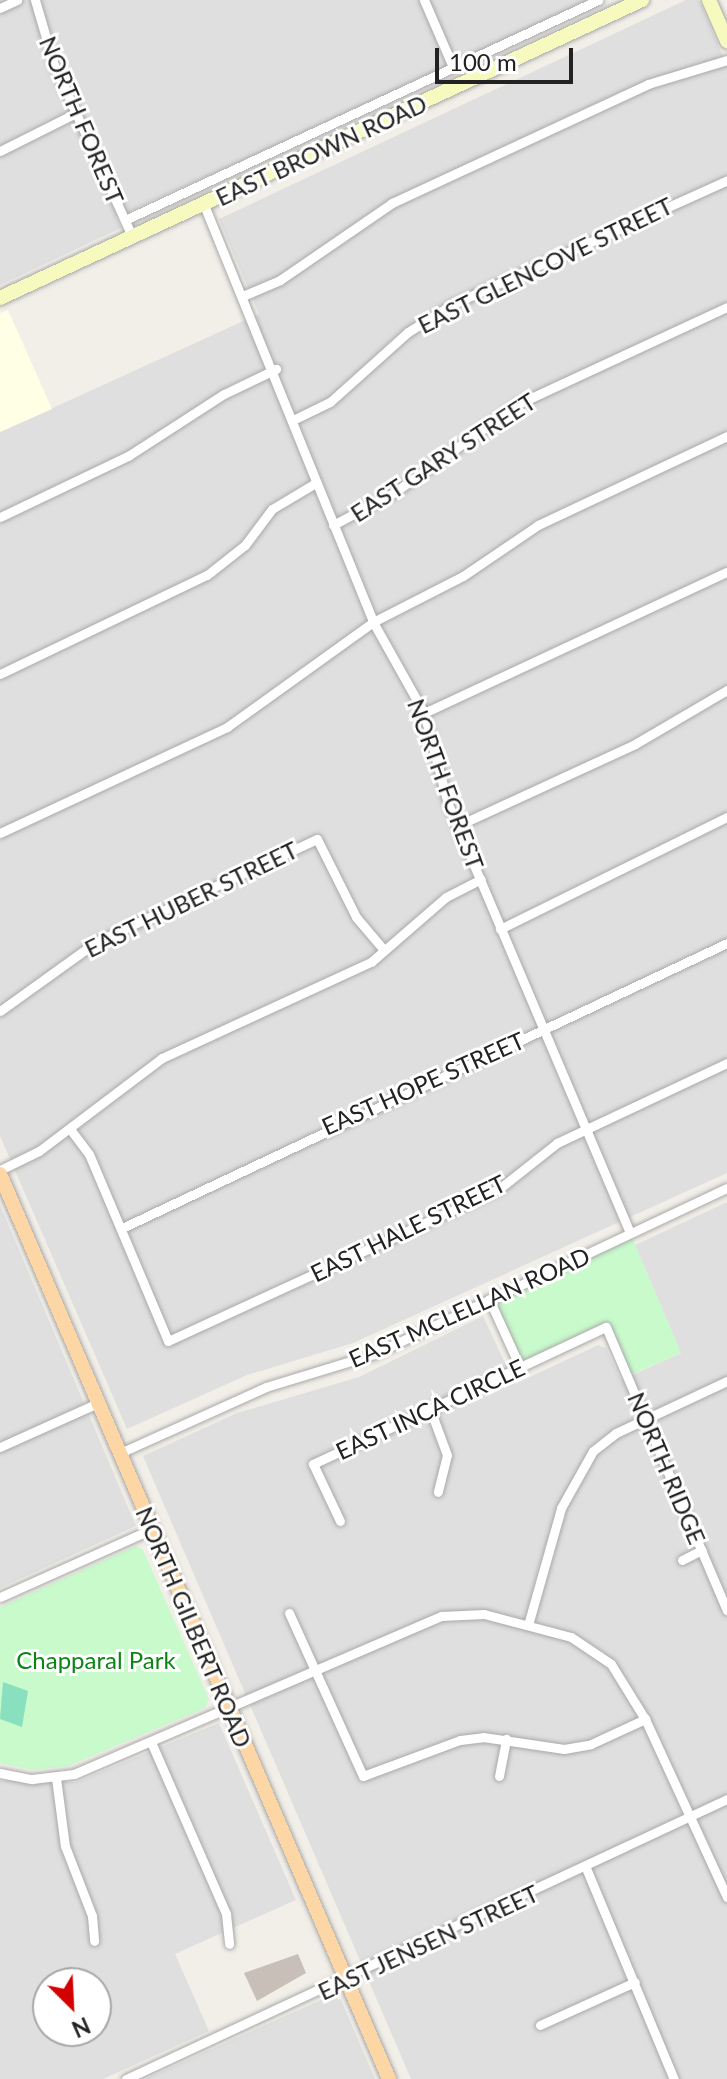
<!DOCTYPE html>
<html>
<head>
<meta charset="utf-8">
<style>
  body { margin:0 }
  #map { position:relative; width:727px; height:2079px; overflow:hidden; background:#f2efe9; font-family:Lato,sans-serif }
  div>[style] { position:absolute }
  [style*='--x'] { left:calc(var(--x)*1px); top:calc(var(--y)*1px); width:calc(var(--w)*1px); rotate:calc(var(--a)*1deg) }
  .residential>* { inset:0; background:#e0dfdf }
  .education>* { inset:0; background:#ffffe5 }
  .park>* { inset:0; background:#c8facc }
  .pitch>* { inset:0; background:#88e0be }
  .building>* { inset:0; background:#c7bfb8 }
  .roads { filter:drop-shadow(0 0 2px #a9a9a9) drop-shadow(0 0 2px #a9a9a9) }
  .street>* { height:9px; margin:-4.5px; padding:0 4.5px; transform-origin:4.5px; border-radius:4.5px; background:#fff }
  .secondary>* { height:14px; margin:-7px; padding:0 7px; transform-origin:7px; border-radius:7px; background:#f7fabf }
  .primary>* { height:14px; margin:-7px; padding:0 7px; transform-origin:7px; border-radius:7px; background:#fcd6a4 }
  span { translate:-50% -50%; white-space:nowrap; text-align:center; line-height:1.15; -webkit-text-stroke:6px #fff; paint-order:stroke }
  .street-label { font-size:24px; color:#222 }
  .park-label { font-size:24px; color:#0c8416 }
  .north { position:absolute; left:32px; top:1967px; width:80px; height:80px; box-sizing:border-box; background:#fff; border:2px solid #a7a7a7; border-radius:50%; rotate:156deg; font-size:22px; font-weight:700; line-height:32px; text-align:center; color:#222 }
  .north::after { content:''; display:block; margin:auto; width:28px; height:36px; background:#d40000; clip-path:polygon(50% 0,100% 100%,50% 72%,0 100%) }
  .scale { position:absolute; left:435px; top:48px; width:138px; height:36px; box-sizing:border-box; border:4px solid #222; border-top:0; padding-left:10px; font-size:24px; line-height:28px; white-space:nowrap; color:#222; -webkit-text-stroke:6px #fff; paint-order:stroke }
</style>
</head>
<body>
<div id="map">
  <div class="residential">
    <div style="clip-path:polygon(0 0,600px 0,116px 217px,121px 228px,0 285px)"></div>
    <div style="clip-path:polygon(686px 0,699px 0,727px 66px,727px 1173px,353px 1343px,247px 1375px,127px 1429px,0 1136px,0 432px,259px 314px,219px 219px)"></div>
    <div style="clip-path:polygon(727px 1202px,727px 2079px,411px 2079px,143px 1456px,237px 1413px,359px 1377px,483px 1316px,515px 1384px,598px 1345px,606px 1348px,621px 1380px,681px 1353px,635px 1245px)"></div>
    <div style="clip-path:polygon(0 1205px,136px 1526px,0 1588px)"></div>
    <div style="clip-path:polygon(evenodd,219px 1723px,296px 1900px,175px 1954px,209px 2031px,103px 2079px,0 2079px,0 1781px,76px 1782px,219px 1723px,48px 1983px,96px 1983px,96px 2031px,48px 2031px,48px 1983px)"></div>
    <div style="clip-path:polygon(330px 1996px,341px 2000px,375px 2079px,145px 2079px)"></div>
  </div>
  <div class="education">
    <div style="clip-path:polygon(8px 310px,52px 409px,0 432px,0 313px)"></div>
  </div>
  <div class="park">
    <div style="clip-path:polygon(630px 1233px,681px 1353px,628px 1376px,606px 1327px,520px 1367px,489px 1299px)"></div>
    <div style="clip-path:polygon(136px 1546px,143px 1550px,209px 1699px,205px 1708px,68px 1766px,33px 1770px,0 1763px,0 1607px)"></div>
  </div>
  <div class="pitch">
    <div style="clip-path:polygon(3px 1682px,28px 1691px,22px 1727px,0 1719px)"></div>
  </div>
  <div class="building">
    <div style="clip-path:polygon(298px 1954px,306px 1973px,257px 2001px,244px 1973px)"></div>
  </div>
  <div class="roads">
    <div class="street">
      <div style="--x:35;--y:0;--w:68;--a:73.7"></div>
      <div style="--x:54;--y:65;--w:190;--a:65.5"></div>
      <div style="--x:424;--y:0;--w:73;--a:66.6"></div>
      <div style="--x:0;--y:8;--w:19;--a:-25"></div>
      <div style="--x:0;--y:151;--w:87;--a:-26.6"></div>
      <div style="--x:204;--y:205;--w:450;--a:67.9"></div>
      <div style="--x:373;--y:622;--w:104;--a:60.7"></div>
      <div style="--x:424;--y:713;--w:94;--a:75.2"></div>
      <div style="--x:448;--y:804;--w:466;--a:67"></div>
      <div style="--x:125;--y:220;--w:522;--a:-24.94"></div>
      <div style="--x:245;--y:295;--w:38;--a:-23"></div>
      <div style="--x:280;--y:280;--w:136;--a:-34.5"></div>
      <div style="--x:392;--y:203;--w:282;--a:-24.9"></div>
      <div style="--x:648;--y:84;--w:83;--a:-16.9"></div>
      <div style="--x:295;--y:419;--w:39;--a:-26"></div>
      <div style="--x:330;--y:402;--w:105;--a:-41.9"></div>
      <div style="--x:408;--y:332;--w:53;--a:-31.9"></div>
      <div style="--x:453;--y:304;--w:301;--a:-24.3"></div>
      <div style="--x:0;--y:517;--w:142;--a:-25.5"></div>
      <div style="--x:128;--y:456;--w:114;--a:-32.9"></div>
      <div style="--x:224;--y:394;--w:58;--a:-25.7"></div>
      <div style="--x:333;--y:525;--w:70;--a:-28"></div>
      <div style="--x:395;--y:492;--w:151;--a:-35.6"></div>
      <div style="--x:518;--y:404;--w:230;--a:-24.9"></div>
      <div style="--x:0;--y:674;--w:229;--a:-25.6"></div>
      <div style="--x:207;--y:575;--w:48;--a:-38.3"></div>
      <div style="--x:245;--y:545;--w:45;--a:-53.1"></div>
      <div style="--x:272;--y:509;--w:49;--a:-30.8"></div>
      <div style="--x:424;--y:713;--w:334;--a:-25"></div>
      <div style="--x:457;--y:826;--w:196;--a:-24.7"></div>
      <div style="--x:635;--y:744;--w:107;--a:-30.4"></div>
      <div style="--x:0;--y:833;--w:251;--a:-25"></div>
      <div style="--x:227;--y:727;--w:180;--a:-35.7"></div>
      <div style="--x:373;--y:622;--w:101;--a:-27.1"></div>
      <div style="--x:463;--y:576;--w:91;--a:-34.2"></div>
      <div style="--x:538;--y:525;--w:209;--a:-25.2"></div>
      <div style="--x:500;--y:929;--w:253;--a:-26.3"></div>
      <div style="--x:0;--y:1011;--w:118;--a:-35.7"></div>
      <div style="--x:96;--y:942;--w:244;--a:-25"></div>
      <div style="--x:317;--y:839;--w:87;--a:63.4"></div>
      <div style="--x:356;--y:917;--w:43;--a:49.7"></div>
      <div style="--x:70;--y:1129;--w:31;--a:53"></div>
      <div style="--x:89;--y:1154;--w:203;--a:67.1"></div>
      <div style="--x:168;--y:1341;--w:364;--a:-24.7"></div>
      <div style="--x:499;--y:1189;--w:74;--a:-38.4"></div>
      <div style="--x:557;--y:1143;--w:188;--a:-25.2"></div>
      <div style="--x:0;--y:1170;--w:43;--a:-26"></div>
      <div style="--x:39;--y:1151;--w:154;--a:-37.1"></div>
      <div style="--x:162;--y:1058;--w:230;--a:-24.7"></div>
      <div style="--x:371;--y:962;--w:99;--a:-40.9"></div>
      <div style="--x:446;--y:897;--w:39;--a:-27"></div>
      <div style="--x:122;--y:1228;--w:669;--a:-25.22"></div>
      <div style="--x:489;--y:1299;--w:75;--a:65.5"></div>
      <div style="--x:430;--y:1409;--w:49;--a:69.7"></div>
      <div style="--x:447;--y:1455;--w:38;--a:104"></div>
      <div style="--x:0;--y:1447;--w:107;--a:-24.2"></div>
      <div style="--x:120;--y:1453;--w:160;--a:-24.3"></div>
      <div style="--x:266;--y:1387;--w:113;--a:-17"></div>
      <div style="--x:374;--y:1354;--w:390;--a:-25.2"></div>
      <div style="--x:340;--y:1521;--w:63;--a:-115.3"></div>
      <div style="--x:313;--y:1464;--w:323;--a:-25.1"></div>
      <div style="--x:606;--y:1327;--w:308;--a:66.9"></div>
      <div style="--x:682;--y:1560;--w:22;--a:-27"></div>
      <div style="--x:0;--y:1597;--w:167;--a:-24.1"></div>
      <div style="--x:289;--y:1613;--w:179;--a:65.6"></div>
      <div style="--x:363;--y:1776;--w:103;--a:-20.4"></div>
      <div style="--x:460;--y:1740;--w:23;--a:-7"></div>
      <div style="--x:483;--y:1737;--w:82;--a:8.4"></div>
      <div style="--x:564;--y:1749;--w:27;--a:-10"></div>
      <div style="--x:591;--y:1744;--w:60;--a:-24.8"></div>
      <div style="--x:528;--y:1625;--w:122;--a:-74.2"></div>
      <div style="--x:561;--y:1508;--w:65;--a:-60.7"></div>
      <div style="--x:593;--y:1451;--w:29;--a:-38"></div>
      <div style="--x:616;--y:1433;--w:123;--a:-25.1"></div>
      <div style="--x:151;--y:1742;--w:188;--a:66.4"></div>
      <div style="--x:226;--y:1914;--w:30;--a:84"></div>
      <div style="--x:0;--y:1773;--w:33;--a:11"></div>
      <div style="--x:32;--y:1779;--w:42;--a:-6.8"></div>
      <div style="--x:74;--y:1774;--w:400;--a:-23.3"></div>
      <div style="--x:441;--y:1616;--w:43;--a:-2.7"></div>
      <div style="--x:484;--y:1614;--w:90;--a:14.8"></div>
      <div style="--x:571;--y:1637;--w:48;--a:34"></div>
      <div style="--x:611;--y:1664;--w:65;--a:58.3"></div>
      <div style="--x:645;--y:1719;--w:196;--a:65.3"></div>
      <div style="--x:499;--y:1776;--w:38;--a:-79"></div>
      <div style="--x:56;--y:1778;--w:69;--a:82.5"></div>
      <div style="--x:65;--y:1846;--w:75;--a:68.9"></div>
      <div style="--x:92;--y:1916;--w:25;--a:85"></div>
      <div style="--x:586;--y:1868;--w:229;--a:67.4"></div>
      <div style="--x:540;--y:2025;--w:104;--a:-24.4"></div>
      <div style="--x:126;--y:2079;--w:663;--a:-24.98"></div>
    </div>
    <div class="secondary">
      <div style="--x:709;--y:0;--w:45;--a:66.3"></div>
      <div style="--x:0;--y:298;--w:708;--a:-24.9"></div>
    </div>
    <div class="primary">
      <div style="--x:0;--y:1174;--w:985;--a:66.74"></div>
    </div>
  </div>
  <div class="street-label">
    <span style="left:82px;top:120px;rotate:67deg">NORTH FOREST</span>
    <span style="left:321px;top:150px;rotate:-25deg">EAST BROWN ROAD</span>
    <span style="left:545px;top:265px;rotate:-26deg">EAST GLENCOVE STREET</span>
    <span style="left:443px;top:457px;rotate:-33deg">EAST GARY STREET</span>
    <span style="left:446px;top:784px;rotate:70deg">NORTH FOREST</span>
    <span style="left:191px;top:899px;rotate:-26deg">EAST HUBER STREET</span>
    <span style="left:423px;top:1083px;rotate:-24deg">EAST HOPE STREET</span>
    <span style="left:408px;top:1228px;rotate:-26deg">EAST HALE STREET</span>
    <span style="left:469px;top:1307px;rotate:-24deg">EAST MCLELLAN ROAD</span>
    <span style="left:430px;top:1409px;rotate:-25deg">EAST INCA CIRCLE</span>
    <span style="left:667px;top:1468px;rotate:67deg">NORTH RIDGE</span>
    <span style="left:194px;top:1627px;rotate:67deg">NORTH GILBERT ROAD</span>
    <span style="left:428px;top:1942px;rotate:-25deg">EAST JENSEN STREET</span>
  </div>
  <div class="park-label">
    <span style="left:96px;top:1660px">Chapparal Park</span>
  </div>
  <div class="north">N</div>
  <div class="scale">100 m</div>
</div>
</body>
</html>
